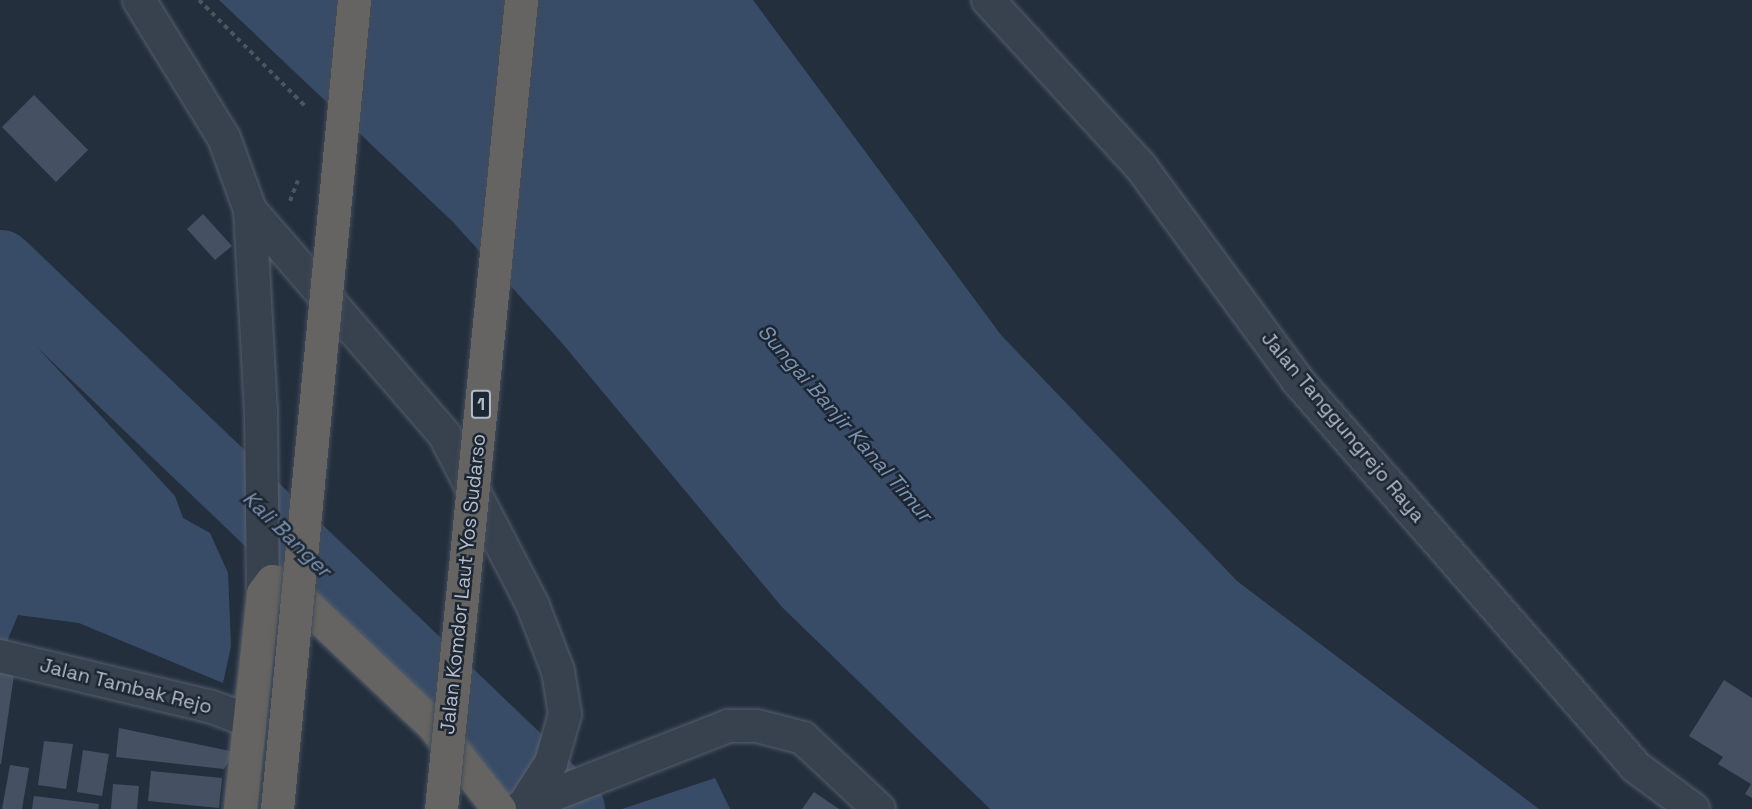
<!DOCTYPE html>
<html>
<head>
<meta charset="utf-8">
<style>
  body { margin:0 }
  #map { position:relative; width:1752px; height:809px; overflow:hidden; background:#242f3e; font-family:"Space Grotesk",sans-serif }
  div>[style] { position:absolute }
  [style*='--x'] { left:calc(var(--x)*1px); top:calc(var(--y)*1px); width:calc(var(--w)*1px); rotate:calc(var(--a)*1deg) }
  .water>* { inset:0; background:#394c67 }
  .river>* { height:69px; margin:-34.5px; padding:0 34.5px; transform-origin:34.5px; border-radius:34.5px; background:#394c67 }
  .building>* { inset:0; background:#455162 }
  .path>* { height:4px; margin-top:-2px; transform-origin:0; background:repeating-linear-gradient(90deg,#44595c 0 4.5px,transparent 0 9px) }
  .roads { filter:drop-shadow(0 0 2px #565f6c) drop-shadow(0 0 2px #565f6c) }
  .minor>* { height:32px; margin:-16px; padding:0 16px; transform-origin:16px; border-radius:16px; background:#38414e }
  .trunk>* { height:33px; margin:-16.5px; padding:0 16.5px; transform-origin:16.5px; border-radius:16.5px; background:#656462 }
  .bridges { filter:drop-shadow(0 0 2px #434c59) drop-shadow(0 0 2px #434c59) }
  .trunk-bridge>* { height:33px; margin:-16.5px; padding:0 16.5px; transform-origin:16.5px; border-radius:16.5px; background:#656462 }
  span { translate:-50% -50%; white-space:nowrap; text-align:center; line-height:1.15; -webkit-text-stroke:5px #1d2633; paint-order:stroke }
  .shield-label span { padding:2px 4px; background:#1d2633; border:2px solid; border-radius:4px; -webkit-text-stroke-width:0 }
  .shield-label { font-size:18px; color:#b4bcc9; font-weight:700 }
  .street-label { font-size:20px; color:#b4bcc9 }
  .water-label { font-size:21px; color:#7c92b1; font-style:italic }
</style>
</head>
<body>
<div id="map">
  <div class="water">
    <div style="clip-path:polygon(219px 0,753px 0,1001px 335px,1237px 581px,1539px 809px,990px 809px,782px 607px,562px 343px,453px 222px)"></div>
    <div style="clip-path:polygon(0 307px,175px 496px,183px 518px,210px 533px,228px 573px,231px 646px,223px 683px,79px 623px,18px 615px,5px 646px,0 645px)"></div>
    <div style="clip-path:polygon(715px 778px,730px 809px,622px 809px)"></div>
  </div>
  <div class="river">
    <div style="--x:0;--y:264;--w:789;--a:43.72"></div>
  </div>
  <div class="building">
    <div style="clip-path:polygon(34px 95px,88px 150px,56px 182px,2px 127px)"></div>
    <div style="clip-path:polygon(203px 214px,232px 246px,215px 260px,187px 229px)"></div>
    <div style="clip-path:polygon(0 673px,14px 675px,1px 764px,0 764px)"></div>
    <div style="clip-path:polygon(1724px 680px,1752px 698px,1752px 798px,1745px 794px,1751px 784px,1718px 764px,1723px 757px,1689px 736px)"></div>
    <div style="clip-path:polygon(119px 728px,235px 752px,224px 769px,116px 757px)"></div>
    <div style="clip-path:polygon(44px 741px,73px 744px,66px 789px,38px 785px)"></div>
    <div style="clip-path:polygon(83px 750px,109px 754px,102px 796px,77px 792px)"></div>
    <div style="clip-path:polygon(10px 765px,29px 768px,22px 809px,2px 809px)"></div>
    <div style="clip-path:polygon(151px 771px,222px 778px,219px 808px,148px 801px)"></div>
    <div style="clip-path:polygon(113px 784px,139px 786px,137px 809px,111px 809px)"></div>
    <div style="clip-path:polygon(814px 792px,839px 809px,802px 809px)"></div>
    <div style="clip-path:polygon(34px 796px,99px 804px,98px 809px,32px 809px)"></div>
  </div>
  <div class="path">
    <div style="--x:199;--y:0;--w:151;--a:45"></div>
    <div style="--x:290;--y:201;--w:22;--a:-69"></div>
  </div>
  <div class="roads">
    <div class="minor">
      <div style="--x:139;--y:0;--w:162;--a:58.4"></div>
      <div style="--x:224;--y:138;--w:77;--a:70.1"></div>
      <div style="--x:250;--y:210;--w:296;--a:49.1"></div>
      <div style="--x:444;--y:434;--w:194;--a:62.6"></div>
      <div style="--x:533;--y:606;--w:70;--a:69"></div>
      <div style="--x:558;--y:671;--w:44;--a:80.8"></div>
      <div style="--x:565;--y:714;--w:51;--a:105.9"></div>
      <div style="--x:551;--y:763;--w:48;--a:123"></div>
      <div style="--x:988;--y:0;--w:226;--a:47.5"></div>
      <div style="--x:1141;--y:167;--w:265;--a:53.7"></div>
      <div style="--x:1298;--y:381;--w:513;--a:48.79"></div>
      <div style="--x:1636;--y:767;--w:71;--a:36.4"></div>
      <div style="--x:250;--y:210;--w:200;--a:86.9"></div>
      <div style="--x:261;--y:410;--w:183;--a:89.4"></div>
      <div style="--x:0;--y:656;--w:215;--a:13.5"></div>
      <div style="--x:209;--y:706;--w:44;--a:20.1"></div>
      <div style="--x:519;--y:808;--w:225;--a:-21.4"></div>
      <div style="--x:728;--y:726;--w:29;--a:0"></div>
      <div style="--x:757;--y:726;--w:48;--a:14.6"></div>
      <div style="--x:803;--y:738;--w:104;--a:43.1"></div>
    </div>
    <div class="trunk">
      <div style="--x:240;--y:809;--w:217;--a:-83.9"></div>
      <div style="--x:263;--y:593;--w:15;--a:-53"></div>
      <div style="--x:272;--y:581;--w:14;--a:17"></div>
      <div style="--x:285;--y:585;--w:204;--a:43.4"></div>
      <div style="--x:433;--y:725;--w:107;--a:51.8"></div>
    </div>
  </div>
  <div class="bridges">
    <div class="trunk-bridge">
      <div style="--x:277;--y:809;--w:813;--a:-84.56"></div>
      <div style="--x:441;--y:809;--w:813;--a:-84.35"></div>
    </div>
  </div>
  <div class="shield-label">
    <span style="left:481px;top:404px">1</span>
  </div>
  <div class="street-label">
    <span style="left:1343px;top:427px;rotate:50deg">Jalan Tanggungrejo Raya</span>
    <span style="left:463px;top:584px;rotate:-84deg">Jalan Komdor Laut Yos Sudarso</span>
    <span style="left:126px;top:686px;rotate:14deg">Jalan Tambak Rejo</span>
  </div>
  <div class="water-label">
    <span style="left:845px;top:423px;rotate:49deg">Sungai Banjir Kanal Timur</span>
    <span style="left:287px;top:534px;rotate:44deg">Kali Banger</span>
  </div>
</div>
</body>
</html>
